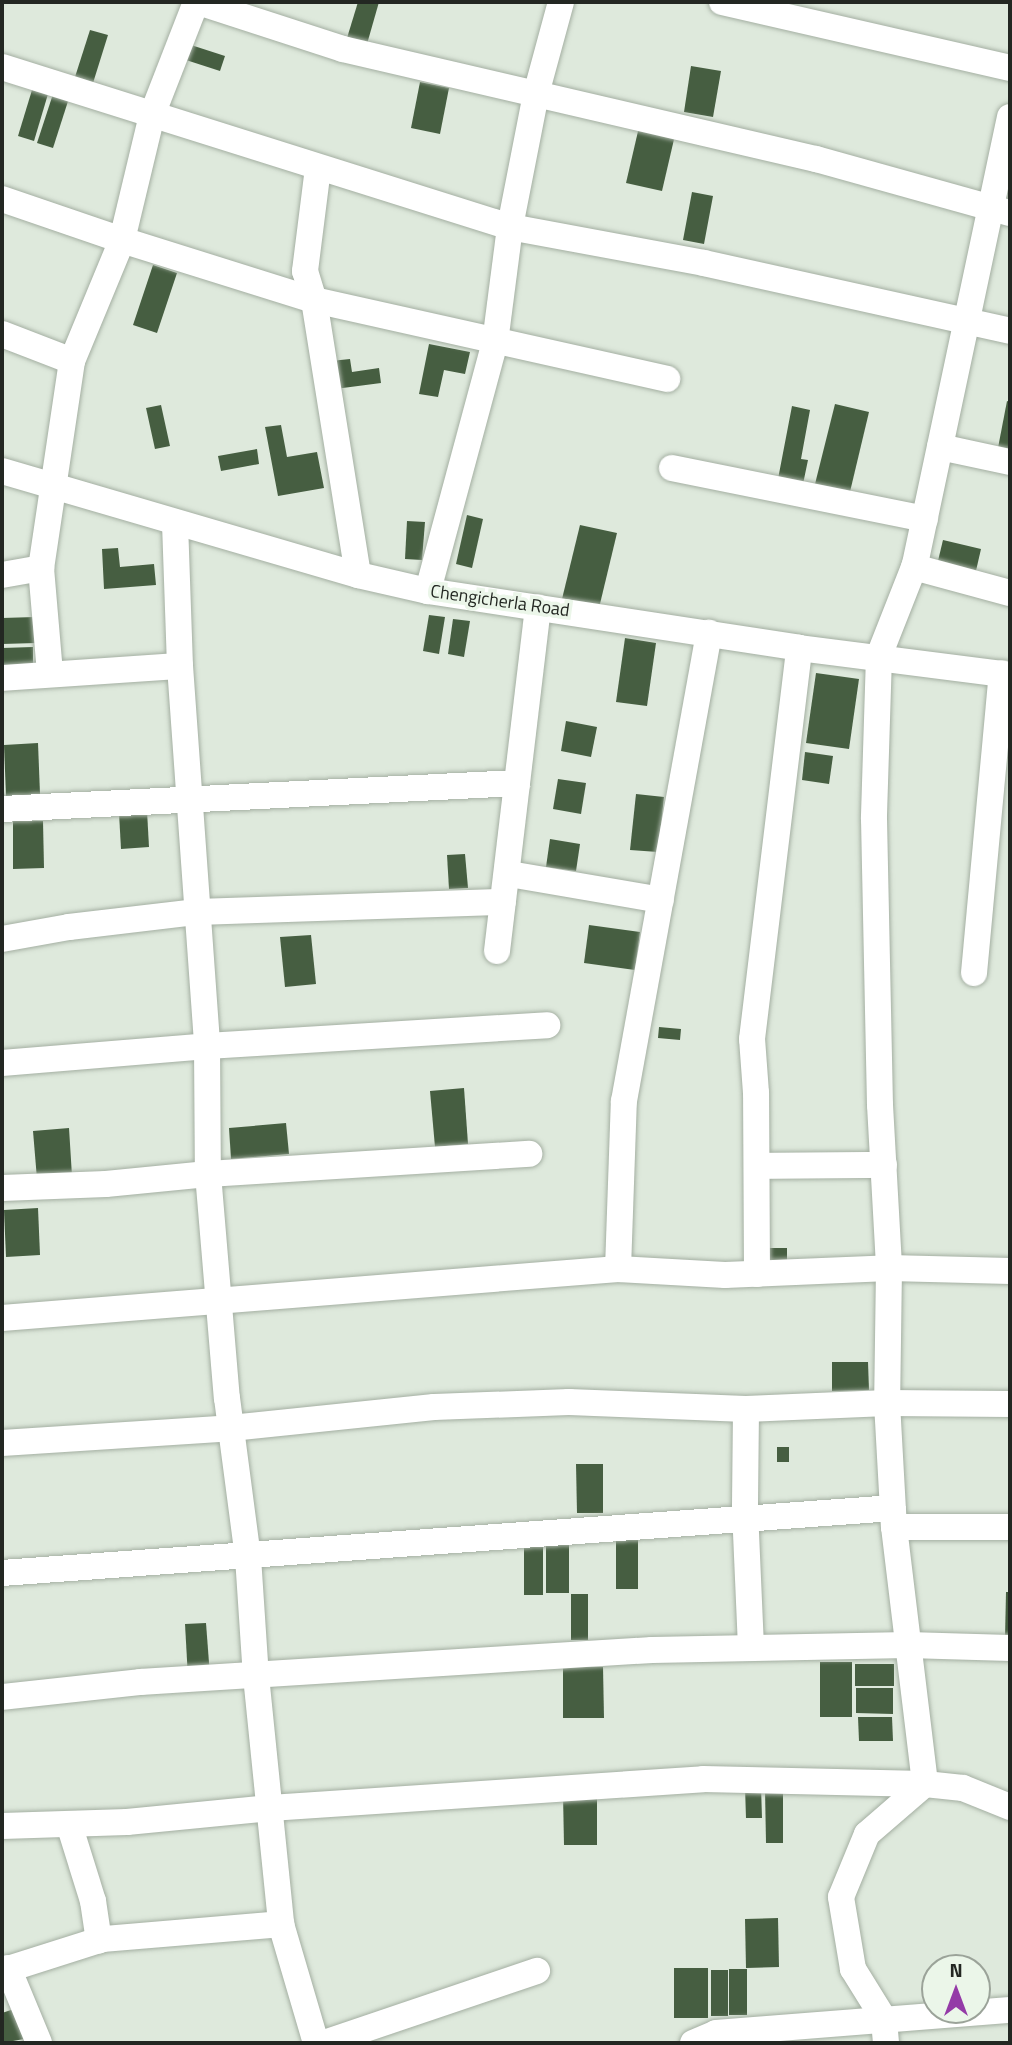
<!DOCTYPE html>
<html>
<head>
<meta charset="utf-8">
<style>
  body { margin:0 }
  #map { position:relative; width:1012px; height:2045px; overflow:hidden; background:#dee9dc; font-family:"Titillium Web",sans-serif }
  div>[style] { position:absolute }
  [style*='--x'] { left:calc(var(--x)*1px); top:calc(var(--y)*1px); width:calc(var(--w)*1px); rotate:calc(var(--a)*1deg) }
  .building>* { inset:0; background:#465e41 }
  .roads { filter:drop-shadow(0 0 2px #a4afa2) drop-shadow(0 0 2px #a4afa2) }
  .minor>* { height:26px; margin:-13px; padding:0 13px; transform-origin:13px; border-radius:13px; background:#fff }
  span { translate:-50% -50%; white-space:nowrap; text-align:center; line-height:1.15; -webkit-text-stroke:7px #ebf6e9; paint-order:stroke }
  .street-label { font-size:18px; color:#232722 }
  .frame { position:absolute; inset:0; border:4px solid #232722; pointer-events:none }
  .north { position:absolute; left:921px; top:1954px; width:70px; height:70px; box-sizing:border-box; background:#ebf6e9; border:2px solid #9ba399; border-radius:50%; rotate:0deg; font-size:19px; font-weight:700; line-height:28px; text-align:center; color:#232722 }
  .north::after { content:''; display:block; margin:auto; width:24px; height:32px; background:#943ba7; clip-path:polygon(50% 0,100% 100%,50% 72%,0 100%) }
</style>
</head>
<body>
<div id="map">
  <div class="building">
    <div style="clip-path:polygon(358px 2px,379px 2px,367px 44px,347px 38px)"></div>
    <div style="clip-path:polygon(90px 30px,108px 35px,93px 83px,75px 77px)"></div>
    <div style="clip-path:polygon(191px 45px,225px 56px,220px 71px,186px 60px)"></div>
    <div style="clip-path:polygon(691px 66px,721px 71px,713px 117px,684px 112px)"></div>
    <div style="clip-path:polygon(420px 82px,449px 88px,440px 134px,411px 128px)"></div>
    <div style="clip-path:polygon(32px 90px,48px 94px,34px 141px,18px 136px)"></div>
    <div style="clip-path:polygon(54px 91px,70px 95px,53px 148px,37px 143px)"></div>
    <div style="clip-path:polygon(639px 127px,675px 135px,662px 191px,626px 183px)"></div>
    <div style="clip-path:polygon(692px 192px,713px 196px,704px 244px,683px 240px)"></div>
    <div style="clip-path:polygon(153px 265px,177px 273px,157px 333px,133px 325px)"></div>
    <div style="clip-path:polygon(429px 344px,470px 352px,465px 374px,444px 370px,438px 397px,419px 394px)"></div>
    <div style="clip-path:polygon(350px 359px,352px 372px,379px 368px,381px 383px,335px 389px,331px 361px)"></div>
    <div style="clip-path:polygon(1007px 401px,1010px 402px,1010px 456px,997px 453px)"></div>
    <div style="clip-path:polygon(835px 404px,869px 412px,849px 496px,814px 488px)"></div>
    <div style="clip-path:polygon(161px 405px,170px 446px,155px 449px,146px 408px)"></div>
    <div style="clip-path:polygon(792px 406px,810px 410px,801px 459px,808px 460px,803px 484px,778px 479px)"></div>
    <div style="clip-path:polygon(281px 425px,287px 457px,317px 452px,324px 488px,278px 496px,265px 427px)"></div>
    <div style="clip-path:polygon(257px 449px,259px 464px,221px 471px,218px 456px)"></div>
    <div style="clip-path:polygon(467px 515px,483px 519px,472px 568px,456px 564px)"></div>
    <div style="clip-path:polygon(407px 521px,425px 522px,422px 560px,405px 559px)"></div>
    <div style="clip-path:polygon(580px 525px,617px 533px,599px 608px,562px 599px)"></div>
    <div style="clip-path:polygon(943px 540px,981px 549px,975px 575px,937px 565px)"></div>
    <div style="clip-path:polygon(118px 548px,120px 567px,154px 564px,156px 585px,104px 589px,102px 549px)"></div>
    <div style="clip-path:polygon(429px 615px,445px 617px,439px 654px,423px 651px)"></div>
    <div style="clip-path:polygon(35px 617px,36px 643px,2px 644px,2px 618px)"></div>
    <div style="clip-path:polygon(453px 619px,470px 621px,464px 657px,448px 654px)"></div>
    <div style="clip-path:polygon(625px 638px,656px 643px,647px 706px,616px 702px)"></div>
    <div style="clip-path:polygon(33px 647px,33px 666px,2px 667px,2px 648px)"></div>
    <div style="clip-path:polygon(816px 673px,859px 679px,849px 749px,806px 743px)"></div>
    <div style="clip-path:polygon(566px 721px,597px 727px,591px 757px,561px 751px)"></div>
    <div style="clip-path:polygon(38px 743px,40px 794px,6px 796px,4px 745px)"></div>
    <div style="clip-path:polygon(805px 752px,833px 756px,829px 784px,802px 780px)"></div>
    <div style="clip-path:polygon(558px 779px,586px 783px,581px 814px,553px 809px)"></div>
    <div style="clip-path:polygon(636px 794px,664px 797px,658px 852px,630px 850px)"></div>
    <div style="clip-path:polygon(147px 811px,149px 847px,121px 849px,119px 813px)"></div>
    <div style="clip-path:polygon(13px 821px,43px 821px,44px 868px,13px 869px)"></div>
    <div style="clip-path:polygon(550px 839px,580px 844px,576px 871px,546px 867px)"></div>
    <div style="clip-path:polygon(465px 854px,468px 888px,449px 889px,447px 855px)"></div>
    <div style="clip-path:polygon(589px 925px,640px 932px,635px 970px,584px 963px)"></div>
    <div style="clip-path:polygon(311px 935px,316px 984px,285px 987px,280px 937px)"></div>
    <div style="clip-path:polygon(659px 1027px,681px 1029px,680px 1040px,658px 1038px)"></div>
    <div style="clip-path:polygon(464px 1088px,468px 1144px,435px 1147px,430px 1091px)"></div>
    <div style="clip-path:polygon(286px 1123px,289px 1154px,231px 1159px,229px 1128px)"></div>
    <div style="clip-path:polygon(69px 1128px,72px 1176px,37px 1179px,33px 1131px)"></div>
    <div style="clip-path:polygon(38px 1208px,40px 1255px,6px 1257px,4px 1210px)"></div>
    <div style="clip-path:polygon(767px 1248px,787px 1248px,787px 1260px,767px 1260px)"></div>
    <div style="clip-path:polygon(832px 1362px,868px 1362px,869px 1390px,832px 1391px)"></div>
    <div style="clip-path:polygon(777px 1447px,789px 1447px,789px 1462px,777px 1462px)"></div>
    <div style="clip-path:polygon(576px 1464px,603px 1464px,603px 1513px,577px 1513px)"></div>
    <div style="clip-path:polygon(616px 1537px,638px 1537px,638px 1589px,616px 1589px)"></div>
    <div style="clip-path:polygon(546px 1543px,569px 1543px,569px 1593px,546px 1593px)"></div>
    <div style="clip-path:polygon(524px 1544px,543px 1544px,543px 1595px,524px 1595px)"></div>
    <div style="clip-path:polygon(1006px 1592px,1010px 1592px,1010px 1639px,1005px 1639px)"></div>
    <div style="clip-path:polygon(571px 1594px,588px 1594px,588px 1640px,571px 1640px)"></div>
    <div style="clip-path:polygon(206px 1623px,210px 1676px,188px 1678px,185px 1624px)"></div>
    <div style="clip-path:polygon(820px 1662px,852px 1662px,852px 1717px,820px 1717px)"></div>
    <div style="clip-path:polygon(855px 1664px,894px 1664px,894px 1686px,855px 1686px)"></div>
    <div style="clip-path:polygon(563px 1667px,603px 1667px,604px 1718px,563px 1718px)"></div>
    <div style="clip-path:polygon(856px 1688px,893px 1688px,893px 1714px,856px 1713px)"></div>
    <div style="clip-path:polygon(858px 1717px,892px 1717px,893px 1741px,859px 1741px)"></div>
    <div style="clip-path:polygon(745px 1787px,761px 1787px,762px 1818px,746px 1818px)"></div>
    <div style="clip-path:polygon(765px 1789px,783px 1789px,783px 1843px,766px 1843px)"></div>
    <div style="clip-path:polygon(563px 1794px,597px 1794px,597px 1845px,564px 1845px)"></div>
    <div style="clip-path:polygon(778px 1918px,779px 1967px,746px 1968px,745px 1919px)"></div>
    <div style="clip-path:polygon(674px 1968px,708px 1968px,708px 2018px,674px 2018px)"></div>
    <div style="clip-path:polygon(729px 1969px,747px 1969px,747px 2015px,729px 2015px)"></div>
    <div style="clip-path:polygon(711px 1970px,728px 1970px,728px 2016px,711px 2016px)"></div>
    <div style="clip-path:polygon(14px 2009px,24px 2039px,2px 2043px,2px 2013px)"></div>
  </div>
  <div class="roads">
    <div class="minor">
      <div style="--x:198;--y:2;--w:152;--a:18"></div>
      <div style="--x:343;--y:49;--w:486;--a:13.1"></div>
      <div style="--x:816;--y:159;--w:201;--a:15.6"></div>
      <div style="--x:561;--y:2;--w:95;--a:105.2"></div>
      <div style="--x:536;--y:94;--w:136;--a:101.1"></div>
      <div style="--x:510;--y:227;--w:197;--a:10.5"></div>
      <div style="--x:704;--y:263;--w:313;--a:12.5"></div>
      <div style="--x:722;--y:2;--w:295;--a:12.9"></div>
      <div style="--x:2;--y:67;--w:533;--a:17.48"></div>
      <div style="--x:510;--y:227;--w:116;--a:97.4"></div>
      <div style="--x:495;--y:342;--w:258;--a:105.1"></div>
      <div style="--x:1010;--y:117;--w:460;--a:102"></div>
      <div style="--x:914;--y:567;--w:96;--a:111.5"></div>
      <div style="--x:879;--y:656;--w:163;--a:91.8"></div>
      <div style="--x:874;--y:819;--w:286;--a:88.8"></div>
      <div style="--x:880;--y:1105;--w:163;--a:86.8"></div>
      <div style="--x:889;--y:1268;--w:135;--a:90.8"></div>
      <div style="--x:887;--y:1403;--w:124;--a:86.8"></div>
      <div style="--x:894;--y:1527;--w:259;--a:83.1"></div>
      <div style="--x:925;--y:1784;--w:38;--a:6"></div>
      <div style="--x:963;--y:1788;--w:51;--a:22"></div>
      <div style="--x:318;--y:168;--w:104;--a:97.2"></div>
      <div style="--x:305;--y:271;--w:30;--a:73"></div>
      <div style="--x:314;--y:300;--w:278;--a:80.9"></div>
      <div style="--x:2;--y:199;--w:127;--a:18.9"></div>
      <div style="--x:122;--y:240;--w:129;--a:-76.5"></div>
      <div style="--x:152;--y:115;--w:121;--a:-68.7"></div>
      <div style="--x:2;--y:334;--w:75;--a:21.1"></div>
      <div style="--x:72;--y:361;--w:209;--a:98.5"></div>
      <div style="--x:41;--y:568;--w:106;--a:85.1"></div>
      <div style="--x:72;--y:361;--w:131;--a:-67.5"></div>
      <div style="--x:122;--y:240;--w:201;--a:17.4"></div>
      <div style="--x:314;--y:300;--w:362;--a:12.6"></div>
      <div style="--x:940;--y:447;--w:72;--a:12.1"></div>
      <div style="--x:672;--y:468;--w:258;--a:11.4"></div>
      <div style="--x:2;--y:471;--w:371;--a:16.3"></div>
      <div style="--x:358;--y:575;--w:72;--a:12.9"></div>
      <div style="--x:428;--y:591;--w:375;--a:8.7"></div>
      <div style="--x:799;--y:648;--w:213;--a:7.3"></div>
      <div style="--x:175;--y:523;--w:143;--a:88"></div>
      <div style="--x:180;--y:666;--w:381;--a:85.9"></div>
      <div style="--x:207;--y:1046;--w:128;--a:89.6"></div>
      <div style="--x:208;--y:1174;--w:225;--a:85.2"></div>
      <div style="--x:227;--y:1398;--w:160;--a:82.5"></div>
      <div style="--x:248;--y:1557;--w:119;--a:86.2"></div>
      <div style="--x:256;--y:1676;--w:249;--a:84.2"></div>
      <div style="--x:281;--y:1924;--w:124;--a:73.6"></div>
      <div style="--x:914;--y:567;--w:99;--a:15.2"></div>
      <div style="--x:2;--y:575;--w:40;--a:-10"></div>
      <div style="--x:2;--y:678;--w:178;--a:-3.9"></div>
      <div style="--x:2;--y:809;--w:516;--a:-2.89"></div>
      <div style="--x:509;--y:874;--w:154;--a:9.7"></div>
      <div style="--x:2;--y:939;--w:68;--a:-10.2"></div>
      <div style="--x:69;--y:927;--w:129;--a:-6.7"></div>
      <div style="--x:197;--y:912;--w:306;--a:-1.9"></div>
      <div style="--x:497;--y:951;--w:346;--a:-83.2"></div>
      <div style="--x:974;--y:973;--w:301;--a:-84.7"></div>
      <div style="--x:2;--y:1063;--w:206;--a:-4.7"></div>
      <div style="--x:207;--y:1046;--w:341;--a:-3.5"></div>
      <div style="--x:757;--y:1166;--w:127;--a:-0.5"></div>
      <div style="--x:2;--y:1188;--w:104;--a:-2.2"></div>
      <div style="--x:106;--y:1184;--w:102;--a:-5.6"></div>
      <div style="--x:208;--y:1174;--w:322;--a:-3.6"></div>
      <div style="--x:618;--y:1269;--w:168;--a:-88"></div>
      <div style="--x:624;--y:1101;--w:476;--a:-79.7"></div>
      <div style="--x:757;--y:1274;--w:181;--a:-90.3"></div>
      <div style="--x:756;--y:1093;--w:54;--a:-94.2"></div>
      <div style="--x:752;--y:1039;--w:394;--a:-83.1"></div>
      <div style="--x:2;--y:1318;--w:618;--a:-4.55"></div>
      <div style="--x:618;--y:1269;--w:107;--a:3.2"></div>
      <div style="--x:725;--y:1275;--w:164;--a:-2.4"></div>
      <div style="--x:889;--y:1268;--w:121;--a:1.4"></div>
      <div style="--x:746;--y:1409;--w:101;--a:90.6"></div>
      <div style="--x:745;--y:1510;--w:137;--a:87.5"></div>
      <div style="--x:2;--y:1443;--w:229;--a:-3.7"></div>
      <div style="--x:231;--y:1428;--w:204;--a:-5.9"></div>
      <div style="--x:434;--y:1407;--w:135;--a:-2.1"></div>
      <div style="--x:569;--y:1402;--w:177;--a:2.3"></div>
      <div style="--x:746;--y:1409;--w:141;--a:-2.4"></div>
      <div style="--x:887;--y:1403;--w:123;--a:0.5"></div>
      <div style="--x:894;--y:1527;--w:116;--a:0"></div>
      <div style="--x:2;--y:1573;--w:893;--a:-4.17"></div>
      <div style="--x:2;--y:1697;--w:139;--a:-6.2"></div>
      <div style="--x:140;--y:1682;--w:513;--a:-3.58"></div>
      <div style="--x:652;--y:1650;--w:256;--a:-1.1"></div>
      <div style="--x:908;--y:1645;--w:102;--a:1.7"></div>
      <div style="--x:69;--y:1824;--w:81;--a:72.7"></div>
      <div style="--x:93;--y:1901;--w:40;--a:81.5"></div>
      <div style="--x:2;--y:1826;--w:125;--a:-1.8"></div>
      <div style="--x:127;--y:1822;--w:144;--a:-5.6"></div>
      <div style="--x:270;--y:1808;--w:434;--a:-3.8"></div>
      <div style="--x:703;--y:1779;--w:222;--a:1.3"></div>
      <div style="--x:8;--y:1968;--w:81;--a:67.5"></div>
      <div style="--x:2;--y:1971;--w:106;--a:-17.6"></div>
      <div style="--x:103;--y:1939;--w:179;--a:-4.8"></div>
      <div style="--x:324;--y:2043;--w:225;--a:-18.7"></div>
      <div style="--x:693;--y:2043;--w:25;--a:-23"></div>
      <div style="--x:716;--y:2033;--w:295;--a:-4.5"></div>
      <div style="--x:886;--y:2043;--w:24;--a:-95"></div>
      <div style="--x:884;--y:2019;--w:59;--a:-121.8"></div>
      <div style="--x:853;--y:1969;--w:73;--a:-99.5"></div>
      <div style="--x:841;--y:1897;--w:68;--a:-67.6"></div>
      <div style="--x:867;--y:1834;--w:77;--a:-40.8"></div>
    </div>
  </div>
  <div class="street-label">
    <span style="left:500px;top:601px;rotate:8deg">Chengicherla Road</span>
  </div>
  <div class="frame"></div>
  <div class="north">N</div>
</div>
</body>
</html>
